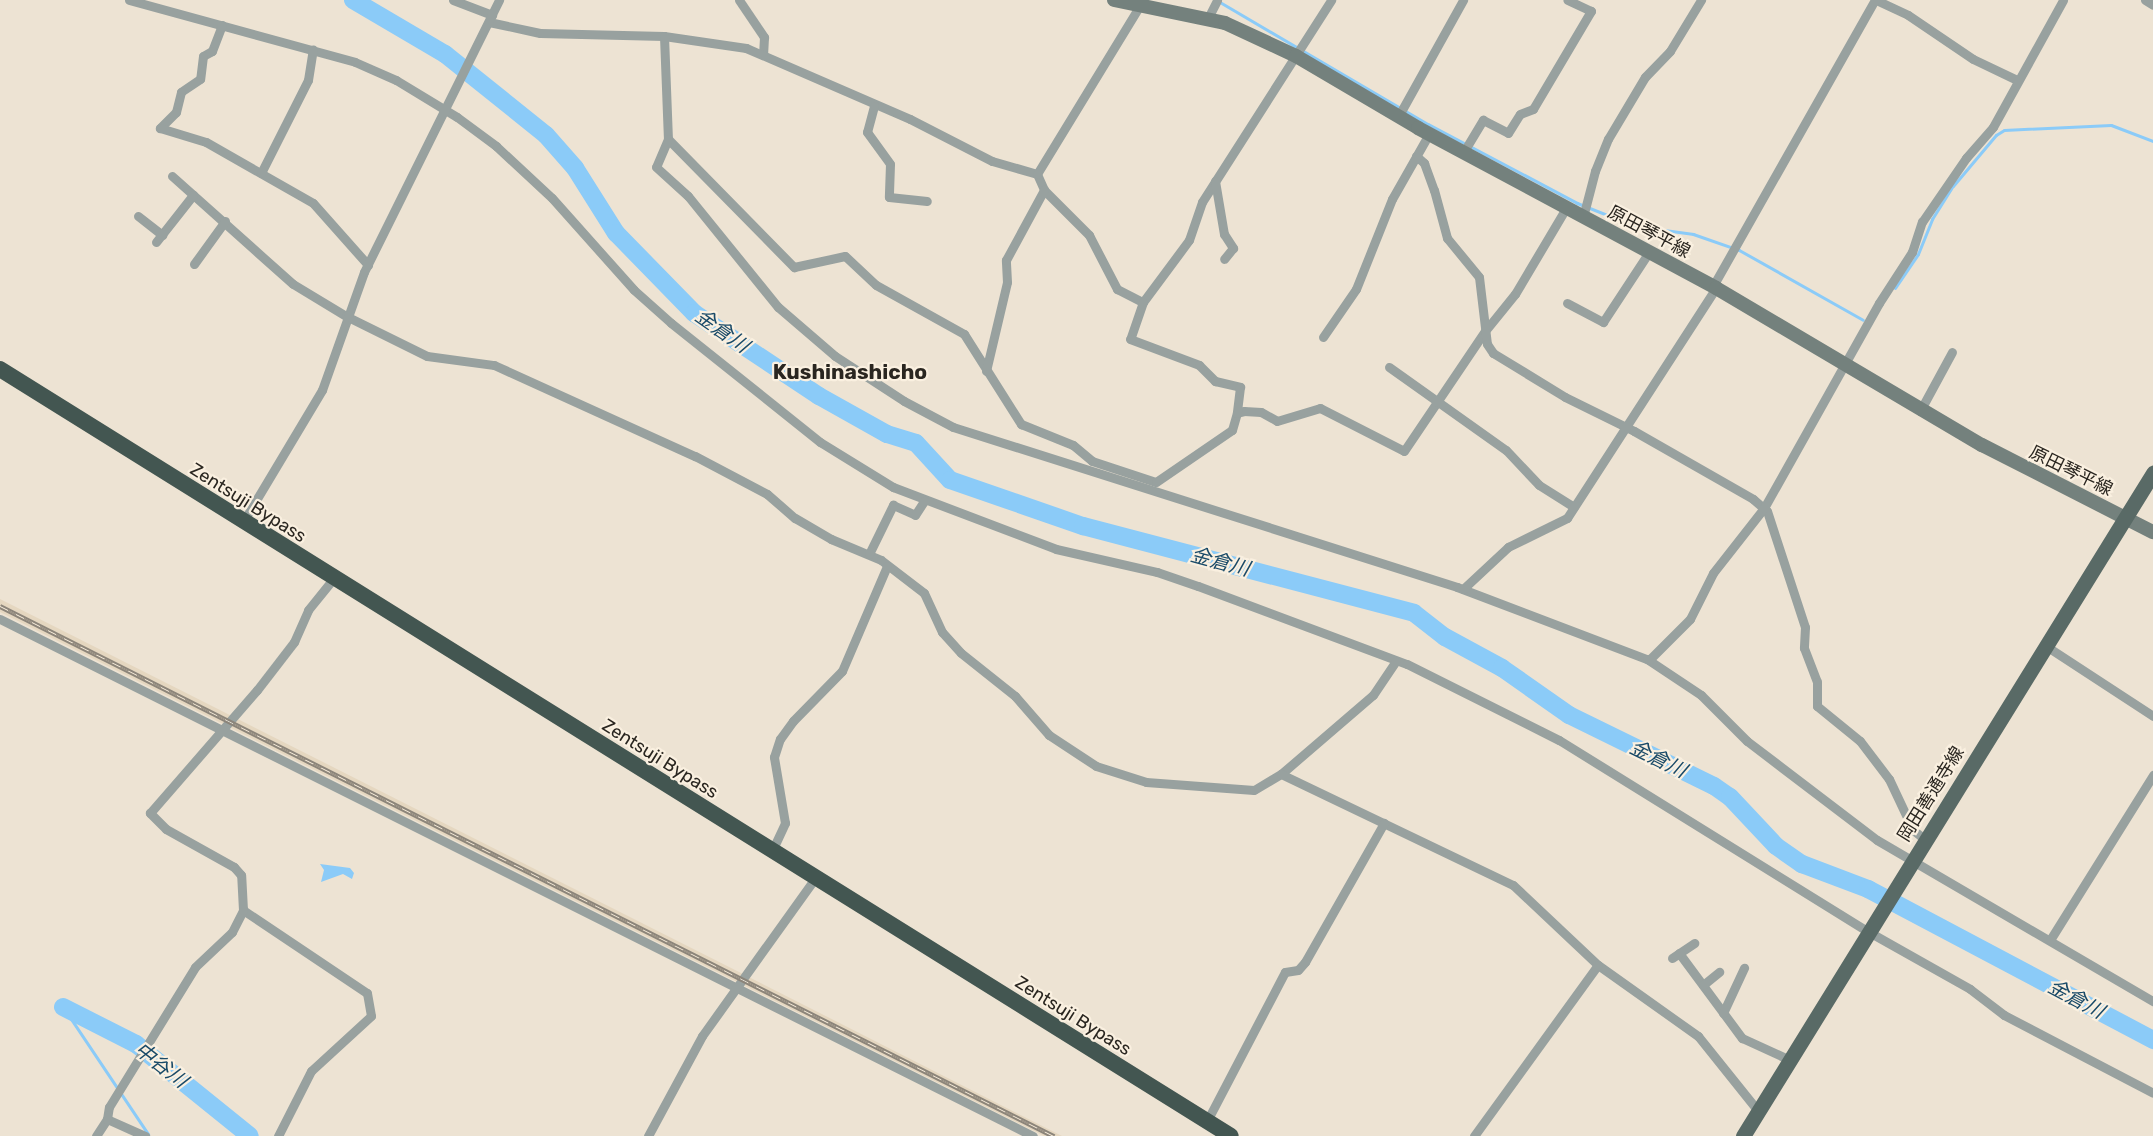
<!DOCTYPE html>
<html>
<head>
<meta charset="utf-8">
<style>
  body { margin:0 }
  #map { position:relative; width:2153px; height:1136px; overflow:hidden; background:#ede3d3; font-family:Rubik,"Noto Sans JP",sans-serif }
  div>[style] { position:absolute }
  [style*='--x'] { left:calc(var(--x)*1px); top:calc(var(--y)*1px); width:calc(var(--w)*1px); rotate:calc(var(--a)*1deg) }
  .built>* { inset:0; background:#e5d7c0 }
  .water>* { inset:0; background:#8bcbf8 }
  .stream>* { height:3px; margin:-1.5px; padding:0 1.5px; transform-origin:1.5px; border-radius:1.5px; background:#8bcbf8 }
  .river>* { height:18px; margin:-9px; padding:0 9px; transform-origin:9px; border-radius:9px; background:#8bcbf8 }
  .street>* { height:9px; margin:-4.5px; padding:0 4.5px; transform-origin:4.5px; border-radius:4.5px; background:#98a19f }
  .secondary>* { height:14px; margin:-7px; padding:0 7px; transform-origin:7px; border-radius:7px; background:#74817d }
  .primary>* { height:15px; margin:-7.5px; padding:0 7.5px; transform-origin:7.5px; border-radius:7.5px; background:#596a66 }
  .highway>* { height:16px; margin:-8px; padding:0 8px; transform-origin:8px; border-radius:8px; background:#435651 }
  .rail>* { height:5px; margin-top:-2.5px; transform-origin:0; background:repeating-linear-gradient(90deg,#faf0e0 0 9px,#8c857a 0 18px); box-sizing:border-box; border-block:2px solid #8c857a }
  span { translate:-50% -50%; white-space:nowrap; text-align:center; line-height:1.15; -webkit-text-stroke:4.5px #faf0e0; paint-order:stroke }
  .street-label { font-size:18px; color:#2a2620 }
  .water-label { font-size:20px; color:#194a68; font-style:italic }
  .quarter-label { font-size:21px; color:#2a2620; font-weight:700 }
</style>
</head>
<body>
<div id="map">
  <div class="built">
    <div style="clip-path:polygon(0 599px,743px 974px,1062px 1136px,1044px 1136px,0 612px)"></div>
  </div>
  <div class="water">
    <div style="clip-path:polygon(320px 864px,350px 868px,354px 873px,352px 879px,343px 874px,321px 882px,324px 870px)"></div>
  </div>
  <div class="stream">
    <div style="--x:1218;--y:1;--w:243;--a:30.4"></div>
    <div style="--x:1428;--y:124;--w:169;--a:27.9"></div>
    <div style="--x:1577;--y:203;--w:62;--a:21.6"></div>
    <div style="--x:1635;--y:226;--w:59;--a:7.9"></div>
    <div style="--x:1693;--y:234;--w:49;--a:19.2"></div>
    <div style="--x:1739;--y:250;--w:142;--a:29.4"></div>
    <div style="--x:1895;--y:288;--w:41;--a:-55.9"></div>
    <div style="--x:1918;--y:254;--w:38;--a:-68"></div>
    <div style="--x:1932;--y:219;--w:39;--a:-58"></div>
    <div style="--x:1953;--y:186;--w:67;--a:-49.9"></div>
    <div style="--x:1996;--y:135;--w:9;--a:-32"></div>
    <div style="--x:2004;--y:130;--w:107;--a:-2.7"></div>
    <div style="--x:2111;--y:125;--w:45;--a:20.9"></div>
    <div style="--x:63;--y:1007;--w:153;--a:56.2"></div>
  </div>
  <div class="river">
    <div style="--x:353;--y:0;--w:107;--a:30.4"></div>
    <div style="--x:445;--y:54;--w:129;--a:38.7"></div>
    <div style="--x:546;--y:135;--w:44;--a:48.7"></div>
    <div style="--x:575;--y:168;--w:77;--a:57.8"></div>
    <div style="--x:616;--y:233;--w:112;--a:45.7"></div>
    <div style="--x:694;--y:313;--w:150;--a:33.6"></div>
    <div style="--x:819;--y:396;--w:78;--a:29.2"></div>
    <div style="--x:887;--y:434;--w:30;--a:17"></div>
    <div style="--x:916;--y:443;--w:50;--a:47.4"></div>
    <div style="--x:950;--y:480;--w:141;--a:19.1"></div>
    <div style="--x:1083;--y:526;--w:342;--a:14.7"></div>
    <div style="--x:1414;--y:613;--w:39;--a:38"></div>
    <div style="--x:1445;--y:637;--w:65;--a:28.5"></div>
    <div style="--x:1502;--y:668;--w:82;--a:35"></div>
    <div style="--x:1569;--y:715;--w:161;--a:26.1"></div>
    <div style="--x:1714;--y:786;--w:19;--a:35"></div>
    <div style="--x:1730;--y:797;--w:67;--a:46.8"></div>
    <div style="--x:1776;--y:846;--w:32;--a:35"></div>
    <div style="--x:1802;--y:864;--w:71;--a:20.7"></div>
    <div style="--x:1868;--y:889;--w:323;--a:27.9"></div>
    <div style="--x:63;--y:1007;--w:82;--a:26.9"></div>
    <div style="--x:136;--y:1044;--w:146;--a:38.9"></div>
  </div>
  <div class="street">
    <div style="--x:129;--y:0;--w:234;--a:15.3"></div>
    <div style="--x:355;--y:62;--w:45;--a:23.7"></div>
    <div style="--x:396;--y:80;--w:71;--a:31.2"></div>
    <div style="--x:457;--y:117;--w:49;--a:36.6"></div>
    <div style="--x:496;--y:146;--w:76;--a:42.9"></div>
    <div style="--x:552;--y:198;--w:123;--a:48.3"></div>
    <div style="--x:634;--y:290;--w:50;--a:41.7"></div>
    <div style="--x:671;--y:323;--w:191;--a:38.6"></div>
    <div style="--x:820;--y:442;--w:86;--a:31.7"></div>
    <div style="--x:893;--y:487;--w:174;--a:20.8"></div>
    <div style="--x:1056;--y:549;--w:104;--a:12.8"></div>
    <div style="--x:1157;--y:572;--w:43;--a:18.9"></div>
    <div style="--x:1198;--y:586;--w:223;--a:20.5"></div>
    <div style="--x:1407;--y:664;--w:170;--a:26.6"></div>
    <div style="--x:1559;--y:740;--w:365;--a:31.8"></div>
    <div style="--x:1869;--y:932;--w:116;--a:29.4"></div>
    <div style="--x:1970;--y:989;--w:43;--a:37.4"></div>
    <div style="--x:2004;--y:1015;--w:168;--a:27.6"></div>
    <div style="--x:453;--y:0;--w:42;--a:21"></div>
    <div style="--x:739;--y:0;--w:45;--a:56"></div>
    <div style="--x:764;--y:37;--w:18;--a:93"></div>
    <div style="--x:1876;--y:0;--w:35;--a:25"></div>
    <div style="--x:1908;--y:15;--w:78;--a:34.1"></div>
    <div style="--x:1973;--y:59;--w:49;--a:25.5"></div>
    <div style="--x:2145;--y:0;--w:9;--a:32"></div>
    <div style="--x:1208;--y:18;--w:20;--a:-63"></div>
    <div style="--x:489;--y:22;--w:52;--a:12.2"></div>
    <div style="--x:540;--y:33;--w:124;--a:1.4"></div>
    <div style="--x:664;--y:36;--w:83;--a:8.3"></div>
    <div style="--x:746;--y:48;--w:179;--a:23.4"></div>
    <div style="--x:910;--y:119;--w:92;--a:27.1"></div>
    <div style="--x:992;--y:161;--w:47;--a:16.1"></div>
    <div style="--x:222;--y:25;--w:28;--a:111"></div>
    <div style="--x:212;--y:51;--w:10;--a:151"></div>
    <div style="--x:203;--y:56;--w:23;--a:97"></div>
    <div style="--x:200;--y:79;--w:23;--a:146"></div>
    <div style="--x:181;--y:92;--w:21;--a:104"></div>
    <div style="--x:176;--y:112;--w:23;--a:135"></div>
    <div style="--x:160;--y:128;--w:48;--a:16.9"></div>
    <div style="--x:206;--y:142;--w:123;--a:29.7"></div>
    <div style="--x:313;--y:203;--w:83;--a:48.4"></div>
    <div style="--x:664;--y:36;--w:103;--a:87.8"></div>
    <div style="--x:668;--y:139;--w:180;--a:45.5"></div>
    <div style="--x:794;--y:267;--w:52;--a:-12.2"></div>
    <div style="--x:845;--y:256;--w:42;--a:43.1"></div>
    <div style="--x:876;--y:285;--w:101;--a:29.1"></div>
    <div style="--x:964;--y:334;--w:107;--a:57.7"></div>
    <div style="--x:1021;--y:424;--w:56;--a:22"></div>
    <div style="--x:1073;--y:445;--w:25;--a:40"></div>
    <div style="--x:1092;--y:461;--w:67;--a:18.2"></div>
    <div style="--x:1156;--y:482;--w:92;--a:-34.4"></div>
    <div style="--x:1232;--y:430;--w:18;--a:-74"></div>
    <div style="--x:1237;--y:413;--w:7;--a:-16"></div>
    <div style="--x:1244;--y:411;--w:17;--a:3"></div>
    <div style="--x:1261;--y:412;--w:18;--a:29"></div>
    <div style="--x:1277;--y:421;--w:45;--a:-16.8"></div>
    <div style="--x:1320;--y:408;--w:94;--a:27.1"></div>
    <div style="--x:1404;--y:451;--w:145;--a:-56"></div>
    <div style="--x:1485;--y:331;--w:48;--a:-51"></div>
    <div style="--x:1515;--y:294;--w:100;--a:-59.3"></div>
    <div style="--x:874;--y:106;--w:27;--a:105"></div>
    <div style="--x:867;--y:132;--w:39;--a:54"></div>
    <div style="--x:890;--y:164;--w:33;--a:92"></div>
    <div style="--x:889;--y:197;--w:38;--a:6"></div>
    <div style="--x:1398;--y:117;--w:134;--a:-60.9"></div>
    <div style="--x:668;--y:139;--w:30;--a:113"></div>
    <div style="--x:656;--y:167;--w:43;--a:42.2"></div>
    <div style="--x:688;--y:196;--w:143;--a:51"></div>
    <div style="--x:778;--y:307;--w:75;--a:40.7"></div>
    <div style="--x:835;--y:356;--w:82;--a:33.1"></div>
    <div style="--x:904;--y:401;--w:55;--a:28"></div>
    <div style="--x:953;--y:427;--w:529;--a:17.61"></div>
    <div style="--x:1457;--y:587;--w:203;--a:20.8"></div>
    <div style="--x:1647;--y:659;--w:65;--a:33.7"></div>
    <div style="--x:1701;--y:695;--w:65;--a:45"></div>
    <div style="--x:1747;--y:741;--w:163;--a:37.3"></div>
    <div style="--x:1877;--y:840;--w:320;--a:30.3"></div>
    <div style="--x:1463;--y:153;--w:39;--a:-59"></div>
    <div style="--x:1483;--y:120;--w:28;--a:27"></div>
    <div style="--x:1508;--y:133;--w:22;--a:-58"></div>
    <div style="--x:1520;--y:114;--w:14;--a:-21"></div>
    <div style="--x:1533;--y:109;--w:114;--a:-59.4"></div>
    <div style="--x:1591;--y:11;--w:26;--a:-155"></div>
    <div style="--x:1416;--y:156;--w:11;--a:41"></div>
    <div style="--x:1424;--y:163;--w:29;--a:70"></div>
    <div style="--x:1434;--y:190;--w:50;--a:74.8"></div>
    <div style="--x:1447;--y:238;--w:50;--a:50.6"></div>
    <div style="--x:1479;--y:277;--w:67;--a:83.2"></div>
    <div style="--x:1487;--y:344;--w:11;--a:56"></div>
    <div style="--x:1493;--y:353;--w:84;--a:31.4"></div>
    <div style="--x:1565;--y:397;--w:77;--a:26.2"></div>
    <div style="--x:1634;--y:431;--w:137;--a:29.7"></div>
    <div style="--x:1753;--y:499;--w:18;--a:41"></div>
    <div style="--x:1767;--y:511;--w:122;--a:71.9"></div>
    <div style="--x:1805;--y:627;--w:21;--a:93"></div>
    <div style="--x:1804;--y:648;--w:36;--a:69"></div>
    <div style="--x:1817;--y:682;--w:24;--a:90"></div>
    <div style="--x:1817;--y:706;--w:55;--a:39.1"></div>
    <div style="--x:1860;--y:741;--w:48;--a:52.7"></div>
    <div style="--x:1889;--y:779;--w:56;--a:64.8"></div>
    <div style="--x:1913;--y:830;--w:16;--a:38"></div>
    <div style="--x:261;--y:173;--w:104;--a:-63.2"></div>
    <div style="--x:308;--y:80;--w:31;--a:-81"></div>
    <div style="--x:1037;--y:174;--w:17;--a:66"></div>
    <div style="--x:1044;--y:190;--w:64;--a:45"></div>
    <div style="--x:1089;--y:235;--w:61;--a:62.6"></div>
    <div style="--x:1117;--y:289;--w:29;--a:27"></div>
    <div style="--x:1143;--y:302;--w:77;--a:-53.4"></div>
    <div style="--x:1189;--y:240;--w:40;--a:-71.1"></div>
    <div style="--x:1202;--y:202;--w:240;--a:-57.4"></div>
    <div style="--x:1037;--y:174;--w:198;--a:-58.6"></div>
    <div style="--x:172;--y:176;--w:162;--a:41.8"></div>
    <div style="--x:293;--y:284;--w:62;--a:31.1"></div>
    <div style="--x:346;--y:316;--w:90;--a:26.3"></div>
    <div style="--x:427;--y:356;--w:68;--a:7.7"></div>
    <div style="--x:494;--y:365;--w:221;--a:24.4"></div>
    <div style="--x:695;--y:456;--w:81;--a:27.8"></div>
    <div style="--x:767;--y:494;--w:37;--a:41"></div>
    <div style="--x:795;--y:518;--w:42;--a:30.3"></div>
    <div style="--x:831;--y:539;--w:54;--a:22.8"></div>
    <div style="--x:881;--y:560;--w:54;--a:37.5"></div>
    <div style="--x:924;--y:593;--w:43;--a:65.2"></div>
    <div style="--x:942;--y:632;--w:28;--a:48"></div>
    <div style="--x:961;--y:653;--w:69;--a:38.5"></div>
    <div style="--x:1015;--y:696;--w:52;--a:48.9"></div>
    <div style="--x:1049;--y:735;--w:56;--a:33.4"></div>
    <div style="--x:1096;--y:766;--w:52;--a:17.7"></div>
    <div style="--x:1146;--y:782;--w:108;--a:4.2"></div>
    <div style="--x:1254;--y:790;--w:31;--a:-31"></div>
    <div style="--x:1281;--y:774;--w:121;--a:-40.7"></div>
    <div style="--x:1373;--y:695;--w:40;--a:-56"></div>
    <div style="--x:1215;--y:181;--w:54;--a:80.4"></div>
    <div style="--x:1224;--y:234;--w:17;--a:57"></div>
    <div style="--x:1233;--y:248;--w:14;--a:129"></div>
    <div style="--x:138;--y:216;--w:31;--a:38"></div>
    <div style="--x:1583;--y:217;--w:48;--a:-75.4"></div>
    <div style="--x:1595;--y:171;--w:35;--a:-68"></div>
    <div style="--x:1608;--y:139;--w:72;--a:-59.2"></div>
    <div style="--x:1645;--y:77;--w:36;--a:-46"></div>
    <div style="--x:1670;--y:51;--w:60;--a:-58.7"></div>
    <div style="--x:156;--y:242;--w:60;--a:-51.8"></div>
    <div style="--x:194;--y:264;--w:53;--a:-54.2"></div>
    <div style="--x:1713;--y:286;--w:329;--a:-60.5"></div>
    <div style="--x:1143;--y:302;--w:39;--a:109"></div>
    <div style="--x:1130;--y:339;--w:74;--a:20.6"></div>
    <div style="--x:1199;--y:365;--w:23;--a:45"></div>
    <div style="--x:1215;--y:381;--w:26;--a:13"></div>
    <div style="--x:1240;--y:387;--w:26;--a:97"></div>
    <div style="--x:1567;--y:303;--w:41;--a:27.8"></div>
    <div style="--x:1603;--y:322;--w:84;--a:-56.7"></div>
    <div style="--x:1323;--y:337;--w:58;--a:-55.5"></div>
    <div style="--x:1356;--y:289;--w:97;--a:-68.2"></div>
    <div style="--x:1392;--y:199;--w:75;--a:-60.4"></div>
    <div style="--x:1389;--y:367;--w:143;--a:35.4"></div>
    <div style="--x:1506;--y:450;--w:48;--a:46.7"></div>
    <div style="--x:1539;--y:485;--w:41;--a:32.2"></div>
    <div style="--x:986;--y:371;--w:91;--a:-76.7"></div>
    <div style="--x:1007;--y:282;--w:22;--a:-93"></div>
    <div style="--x:1006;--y:260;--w:80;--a:-61.5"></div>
    <div style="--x:1920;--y:411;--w:67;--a:-61.5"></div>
    <div style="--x:243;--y:522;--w:154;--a:-59.1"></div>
    <div style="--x:322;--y:390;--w:125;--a:-70.4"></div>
    <div style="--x:364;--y:272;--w:304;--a:-63.6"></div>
    <div style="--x:869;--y:554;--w:55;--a:-63.9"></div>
    <div style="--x:893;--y:505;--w:24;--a:24"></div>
    <div style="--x:915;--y:515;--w:17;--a:-57"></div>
    <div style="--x:1463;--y:589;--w:62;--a:-43"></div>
    <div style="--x:1508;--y:547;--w:66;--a:-26.2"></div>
    <div style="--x:1567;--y:518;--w:274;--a:-57.1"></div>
    <div style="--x:0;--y:619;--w:1155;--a:26.59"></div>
    <div style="--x:2046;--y:646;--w:128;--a:33.2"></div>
    <div style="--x:1649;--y:660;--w:58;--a:-45"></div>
    <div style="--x:1690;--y:619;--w:51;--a:-63.4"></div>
    <div style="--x:1713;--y:573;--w:83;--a:-51.9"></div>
    <div style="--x:1764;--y:508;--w:235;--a:-60.7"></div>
    <div style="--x:1879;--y:303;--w:61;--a:-57.1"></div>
    <div style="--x:1912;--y:252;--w:32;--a:-72"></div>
    <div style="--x:1922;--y:222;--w:78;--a:-55.5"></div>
    <div style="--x:1966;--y:158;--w:41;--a:-48.9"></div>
    <div style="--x:1993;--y:127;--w:145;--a:-61.1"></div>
    <div style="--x:1281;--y:774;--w:257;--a:25.6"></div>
    <div style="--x:1513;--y:885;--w:117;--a:43.3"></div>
    <div style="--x:1598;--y:965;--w:123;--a:35.4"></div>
    <div style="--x:1698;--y:1036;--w:96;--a:51.3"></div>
    <div style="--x:772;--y:851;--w:31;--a:-65"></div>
    <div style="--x:785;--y:823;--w:67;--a:-99.5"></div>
    <div style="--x:774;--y:757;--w:19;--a:-72"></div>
    <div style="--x:780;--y:739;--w:22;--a:-54"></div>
    <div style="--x:793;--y:721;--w:70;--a:-45.6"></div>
    <div style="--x:842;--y:671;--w:114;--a:-66.8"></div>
    <div style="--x:243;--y:910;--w:149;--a:33.8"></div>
    <div style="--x:367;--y:993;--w:23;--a:80"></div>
    <div style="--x:371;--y:1016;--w:81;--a:137.5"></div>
    <div style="--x:311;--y:1071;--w:73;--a:116.9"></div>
    <div style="--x:2050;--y:940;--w:195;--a:-58"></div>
    <div style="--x:1679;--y:953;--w:106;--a:53.5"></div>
    <div style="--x:1742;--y:1038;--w:53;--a:24.6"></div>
    <div style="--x:1672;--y:958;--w:27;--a:-34"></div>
    <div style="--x:1703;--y:985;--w:21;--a:-39"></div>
    <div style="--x:1723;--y:1013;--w:50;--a:-65"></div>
    <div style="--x:107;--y:1119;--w:42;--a:24.1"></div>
    <div style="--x:1207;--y:1121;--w:168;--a:-62.4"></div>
    <div style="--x:1285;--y:972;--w:13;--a:-9"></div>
    <div style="--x:1298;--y:970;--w:11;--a:-49"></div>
    <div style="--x:1305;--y:962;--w:160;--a:-60.4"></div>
    <div style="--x:96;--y:1136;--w:20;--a:-57"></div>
    <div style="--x:107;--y:1119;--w:12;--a:-81"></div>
    <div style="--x:109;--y:1107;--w:164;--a:-58.4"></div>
    <div style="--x:195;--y:967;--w:51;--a:-43.4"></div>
    <div style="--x:232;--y:932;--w:25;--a:-63"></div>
    <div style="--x:243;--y:910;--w:35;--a:-93"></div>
    <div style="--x:241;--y:875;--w:11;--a:-131"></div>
    <div style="--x:234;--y:867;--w:78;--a:-150.8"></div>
    <div style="--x:166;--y:829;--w:23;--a:-135"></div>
    <div style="--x:150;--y:813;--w:163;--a:-49"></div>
    <div style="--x:257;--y:690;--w:61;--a:-52.4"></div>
    <div style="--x:294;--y:642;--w:35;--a:-66"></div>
    <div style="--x:308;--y:610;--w:40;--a:-51"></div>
    <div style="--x:648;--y:1136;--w:114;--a:-61.6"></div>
    <div style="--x:702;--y:1036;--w:194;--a:-54.4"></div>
    <div style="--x:1474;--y:1136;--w:211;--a:-54.1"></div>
  </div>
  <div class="secondary">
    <div style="--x:1114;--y:0;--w:113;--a:11.7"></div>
    <div style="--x:1225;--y:23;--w:78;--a:24.9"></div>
    <div style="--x:1296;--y:56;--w:142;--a:30.5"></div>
    <div style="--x:1418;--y:128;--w:338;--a:28.2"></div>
    <div style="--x:1716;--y:288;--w:309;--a:30.6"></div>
    <div style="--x:1982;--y:445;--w:192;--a:27"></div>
  </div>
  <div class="primary">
    <div style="--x:1743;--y:1136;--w:780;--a:-58.27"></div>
  </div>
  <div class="highway">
    <div style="--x:0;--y:369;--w:1450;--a:31.93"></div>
  </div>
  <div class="rail">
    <div style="--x:0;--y:606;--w:1180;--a:26.7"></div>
  </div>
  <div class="street-label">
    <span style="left:1649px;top:232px;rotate:28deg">原田琴平線</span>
    <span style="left:2071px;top:471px;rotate:26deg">原田琴平線</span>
    <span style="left:248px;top:503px;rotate:32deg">Zentsuji Bypass</span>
    <span style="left:660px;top:759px;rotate:32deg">Zentsuji Bypass</span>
    <span style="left:1931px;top:794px;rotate:-58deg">岡田善通寺線</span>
    <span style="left:1073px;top:1016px;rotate:32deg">Zentsuji Bypass</span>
  </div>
  <div class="water-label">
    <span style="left:722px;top:331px;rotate:35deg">金倉川</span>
    <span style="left:1220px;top:562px;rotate:15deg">金倉川</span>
    <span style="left:1658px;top:759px;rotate:26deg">金倉川</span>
    <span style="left:2076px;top:999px;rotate:28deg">金倉川</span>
    <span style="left:161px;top:1065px;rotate:38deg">中谷川</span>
  </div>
  <div class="quarter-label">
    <span style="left:850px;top:372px">Kushinashicho</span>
  </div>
</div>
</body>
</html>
